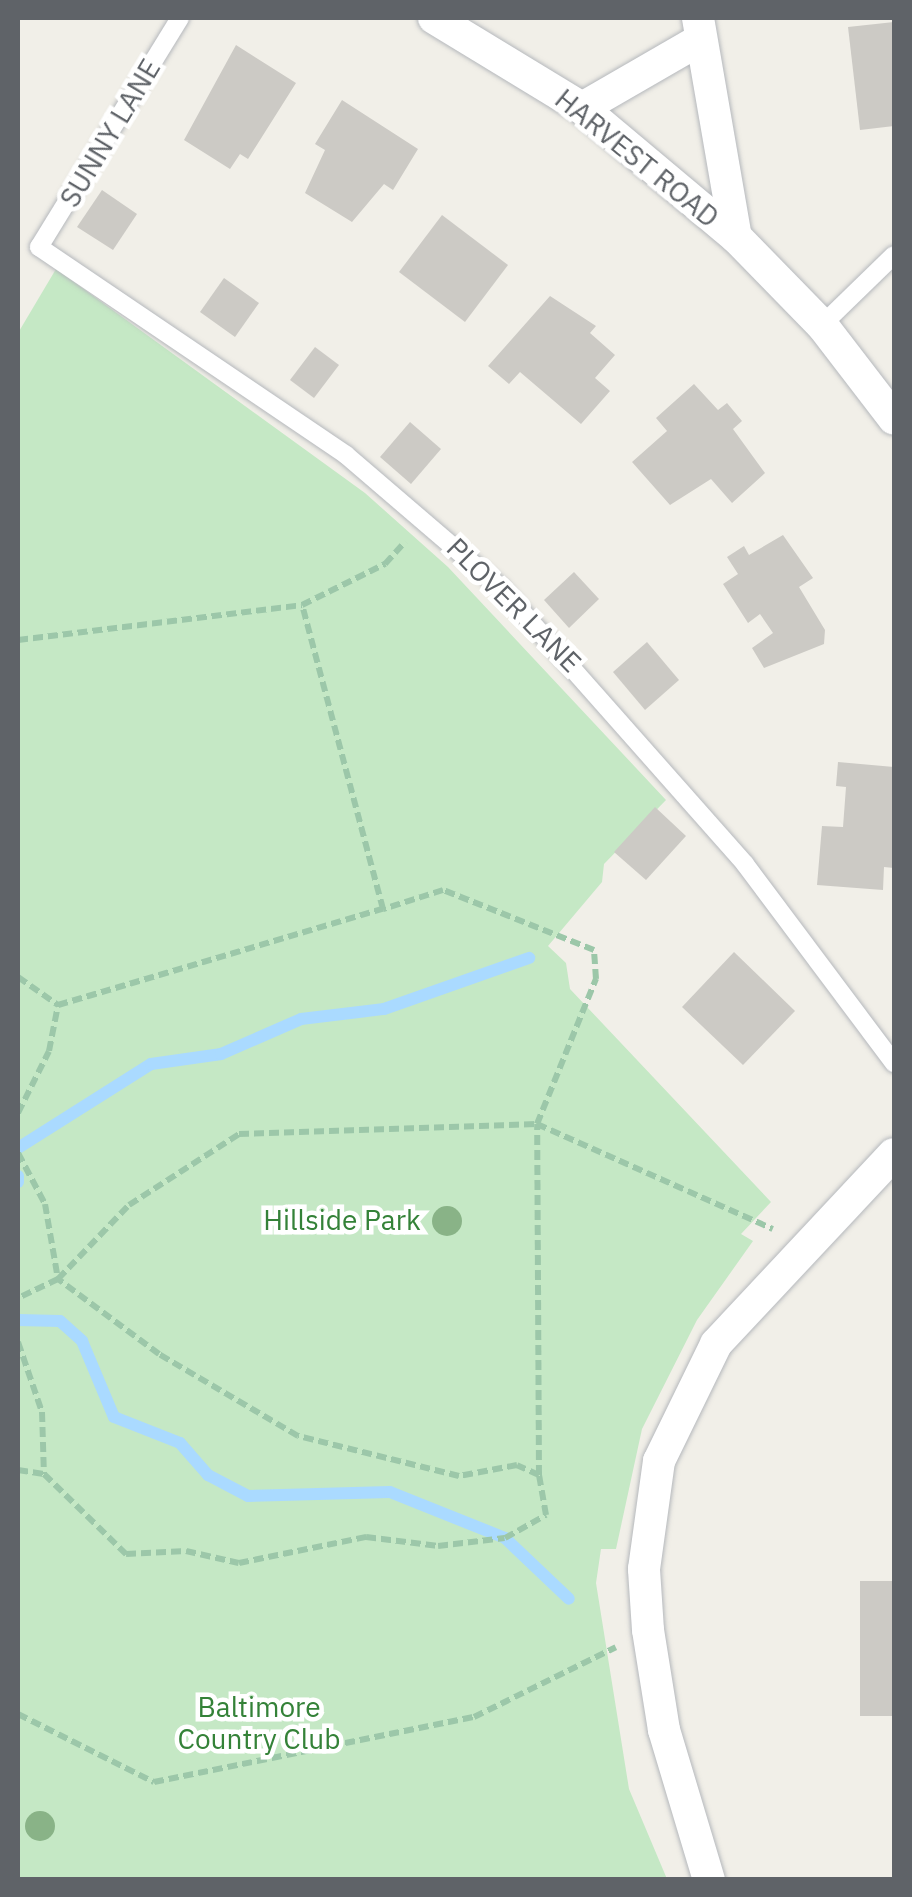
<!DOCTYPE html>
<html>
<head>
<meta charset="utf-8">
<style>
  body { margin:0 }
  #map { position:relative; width:912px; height:1897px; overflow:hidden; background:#f1efe8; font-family:"IBM Plex Sans",sans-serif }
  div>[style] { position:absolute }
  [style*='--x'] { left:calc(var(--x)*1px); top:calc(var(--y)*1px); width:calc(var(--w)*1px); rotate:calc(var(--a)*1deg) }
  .green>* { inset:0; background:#c5e8c5 }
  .stream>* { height:12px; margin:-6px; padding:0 6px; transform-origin:6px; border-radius:6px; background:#aadaff }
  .building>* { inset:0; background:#cccac5 }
  .path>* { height:6px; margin-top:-3px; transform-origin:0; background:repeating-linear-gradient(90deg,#9cc7a9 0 10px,transparent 0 15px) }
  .roads { filter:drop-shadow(0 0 2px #b5b8bc) drop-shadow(0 0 2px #b5b8bc) }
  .service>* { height:18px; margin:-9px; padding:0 9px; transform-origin:9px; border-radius:9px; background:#fff }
  .minor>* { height:32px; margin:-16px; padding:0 16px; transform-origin:16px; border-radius:16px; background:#fff }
  .trees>* { width:30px; height:30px; margin:-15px; border-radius:50%; background:#89b387 }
  span { translate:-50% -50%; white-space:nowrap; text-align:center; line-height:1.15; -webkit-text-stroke:9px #fff; paint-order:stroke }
  .street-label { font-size:28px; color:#5f6368 }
  .park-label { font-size:28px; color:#348238 }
  .frame { position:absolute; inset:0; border:20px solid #5f6368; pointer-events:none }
</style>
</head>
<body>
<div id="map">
  <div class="green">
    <div style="clip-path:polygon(56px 269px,365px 493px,448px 567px,666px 800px,604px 864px,602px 882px,548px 946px,566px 963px,570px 989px,771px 1202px,741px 1234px,753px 1241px,697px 1320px,642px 1429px,616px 1549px,601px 1549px,596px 1583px,629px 1789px,667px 1879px,18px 1879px,18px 333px)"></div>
  </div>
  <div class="stream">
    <div style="--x:18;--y:1148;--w:157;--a:-32.3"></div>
    <div style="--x:151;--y:1064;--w:71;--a:-8.1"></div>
    <div style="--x:221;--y:1054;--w:87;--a:-23.6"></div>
    <div style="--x:301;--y:1019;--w:84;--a:-6.9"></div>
    <div style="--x:384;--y:1009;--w:154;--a:-19.4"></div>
    <div style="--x:18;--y:1176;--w:6;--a:90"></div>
    <div style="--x:18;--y:1320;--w:42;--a:1.4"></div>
    <div style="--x:60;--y:1321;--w:30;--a:42"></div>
    <div style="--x:82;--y:1341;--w:82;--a:67.2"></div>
    <div style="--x:114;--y:1417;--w:71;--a:21.5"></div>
    <div style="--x:180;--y:1443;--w:43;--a:48.8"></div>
    <div style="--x:208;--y:1475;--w:45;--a:27.7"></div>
    <div style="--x:248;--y:1496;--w:142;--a:-1.6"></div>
    <div style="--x:390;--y:1492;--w:124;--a:21.8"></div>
    <div style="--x:505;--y:1538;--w:88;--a:43.6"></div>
  </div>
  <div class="building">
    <div style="clip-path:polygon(894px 22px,894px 126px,860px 130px,848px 27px)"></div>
    <div style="clip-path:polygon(236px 45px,296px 83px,248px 159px,240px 154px,230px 169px,184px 140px)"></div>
    <div style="clip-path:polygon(342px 100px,418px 149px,393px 190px,384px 184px,352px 222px,305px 193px,325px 150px,315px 144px)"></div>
    <div style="clip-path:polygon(102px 190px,137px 214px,113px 250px,77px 227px)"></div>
    <div style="clip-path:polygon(442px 215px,508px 265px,465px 322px,399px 272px)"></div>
    <div style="clip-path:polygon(224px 278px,259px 303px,235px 337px,200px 312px)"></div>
    <div style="clip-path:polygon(550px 296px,596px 326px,590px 333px,615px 355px,595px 378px,610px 391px,581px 424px,520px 372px,509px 384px,488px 366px)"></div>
    <div style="clip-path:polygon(315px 347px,339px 365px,314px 398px,290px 380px)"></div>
    <div style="clip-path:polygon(694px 384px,718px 410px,727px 403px,742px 421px,733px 429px,765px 473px,732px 503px,711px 479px,670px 505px,632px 462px,667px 431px,656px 418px)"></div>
    <div style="clip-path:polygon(410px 422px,441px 449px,411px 484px,380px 457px)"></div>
    <div style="clip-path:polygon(783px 535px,813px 578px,799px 587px,825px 630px,824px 644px,764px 668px,752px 648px,773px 633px,760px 614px,748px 623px,723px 584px,738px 574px,727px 557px,744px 546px,749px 555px)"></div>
    <div style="clip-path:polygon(574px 572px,599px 599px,569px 628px,544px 600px)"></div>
    <div style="clip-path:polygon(647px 642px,679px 680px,645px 710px,613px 672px)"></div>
    <div style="clip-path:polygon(838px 762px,894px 767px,894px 868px,884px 867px,883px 890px,817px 885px,822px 826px,843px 827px,846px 787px,836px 786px)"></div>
    <div style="clip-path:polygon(655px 807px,686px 836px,646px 880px,614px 852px)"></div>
    <div style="clip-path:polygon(734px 952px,795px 1011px,743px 1065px,682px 1007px)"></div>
    <div style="clip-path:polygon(860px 1581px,894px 1581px,894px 1716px,860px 1716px)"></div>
  </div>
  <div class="path">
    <div style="--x:18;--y:640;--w:286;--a:-7"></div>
    <div style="--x:302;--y:605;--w:93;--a:-26.3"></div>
    <div style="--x:385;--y:564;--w:30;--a:-48"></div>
    <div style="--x:18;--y:977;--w:49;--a:35"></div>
    <div style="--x:58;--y:1005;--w:339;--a:-16.5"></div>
    <div style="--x:383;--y:909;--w:315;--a:-104.9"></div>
    <div style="--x:18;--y:1113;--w:69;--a:-63.4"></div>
    <div style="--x:49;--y:1051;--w:47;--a:-78.9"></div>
    <div style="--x:18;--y:1153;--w:58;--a:62.1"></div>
    <div style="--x:45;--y:1204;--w:76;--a:80.2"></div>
    <div style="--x:58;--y:1279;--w:44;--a:154.6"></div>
    <div style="--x:18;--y:1342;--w:74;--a:71.1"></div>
    <div style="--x:42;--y:1412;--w:62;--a:88.2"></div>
    <div style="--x:18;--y:1470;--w:26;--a:9"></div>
    <div style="--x:44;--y:1474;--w:115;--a:44.3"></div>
    <div style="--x:126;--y:1554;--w:60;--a:-2.9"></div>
    <div style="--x:186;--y:1551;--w:54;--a:12.8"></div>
    <div style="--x:239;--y:1563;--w:130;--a:-11.6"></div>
    <div style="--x:366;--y:1537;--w:73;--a:7.1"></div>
    <div style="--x:438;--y:1546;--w:67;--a:-6.8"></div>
    <div style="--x:505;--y:1538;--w:47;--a:-29.3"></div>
    <div style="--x:546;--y:1515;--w:41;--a:-99.9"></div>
    <div style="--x:539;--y:1475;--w:24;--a:-156"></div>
    <div style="--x:517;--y:1465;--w:59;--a:169.3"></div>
    <div style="--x:459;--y:1476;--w:166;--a:-166"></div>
    <div style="--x:298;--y:1436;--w:161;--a:-149.5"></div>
    <div style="--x:159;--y:1354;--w:126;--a:-143.4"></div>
    <div style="--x:58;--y:1279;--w:103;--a:-46.2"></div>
    <div style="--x:129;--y:1205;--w:131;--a:-32.8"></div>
    <div style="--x:239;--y:1134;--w:298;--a:-1.9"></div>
    <div style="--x:537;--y:1124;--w:157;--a:-67.9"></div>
    <div style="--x:596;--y:979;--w:29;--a:-94"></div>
    <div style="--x:594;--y:950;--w:162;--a:-158.3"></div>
    <div style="--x:443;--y:890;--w:63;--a:162.4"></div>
    <div style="--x:539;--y:1475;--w:351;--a:-90.3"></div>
    <div style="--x:537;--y:1124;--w:258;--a:24"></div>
    <div style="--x:18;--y:1714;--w:152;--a:26.6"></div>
    <div style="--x:154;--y:1782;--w:327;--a:-11.5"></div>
    <div style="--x:474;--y:1717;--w:158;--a:-26.2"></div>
  </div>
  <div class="roads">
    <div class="service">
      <div style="--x:180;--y:18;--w:269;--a:121.6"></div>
      <div style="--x:39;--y:247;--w:371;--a:34.1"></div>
      <div style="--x:346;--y:455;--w:204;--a:40.6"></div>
      <div style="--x:501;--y:588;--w:368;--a:48.5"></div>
      <div style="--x:745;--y:864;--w:249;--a:53.2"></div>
      <div style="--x:822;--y:325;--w:100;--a:-44.2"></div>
    </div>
    <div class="minor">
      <div style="--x:434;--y:18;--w:173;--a:31.3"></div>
      <div style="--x:582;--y:108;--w:201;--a:40"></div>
      <div style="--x:736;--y:237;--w:123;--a:45.7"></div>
      <div style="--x:822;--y:325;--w:118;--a:52.5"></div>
      <div style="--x:698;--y:18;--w:222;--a:80.2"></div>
      <div style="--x:582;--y:108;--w:136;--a:-30"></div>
      <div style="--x:709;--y:1880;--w:157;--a:-106.7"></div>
      <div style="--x:664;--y:1730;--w:101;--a:-99.1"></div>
      <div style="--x:648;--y:1630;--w:61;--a:-93.8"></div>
      <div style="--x:644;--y:1569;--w:109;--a:-82.1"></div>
      <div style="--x:659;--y:1461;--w:130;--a:-64"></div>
      <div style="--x:716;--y:1344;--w:260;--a:-46.9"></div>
    </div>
  </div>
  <div class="trees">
    <div style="left:447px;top:1221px"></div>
    <div style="left:40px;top:1826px"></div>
  </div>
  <div class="street-label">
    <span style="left:110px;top:133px;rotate:-59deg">SUNNY LANE</span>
    <span style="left:637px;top:158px;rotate:39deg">HARVEST ROAD</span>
    <span style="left:514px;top:605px;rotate:45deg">PLOVER LANE</span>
  </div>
  <div class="park-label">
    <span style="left:342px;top:1220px">Hillside Park</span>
    <span style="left:259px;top:1723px">Baltimore<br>Country Club</span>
  </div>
  <div class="frame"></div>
</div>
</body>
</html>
